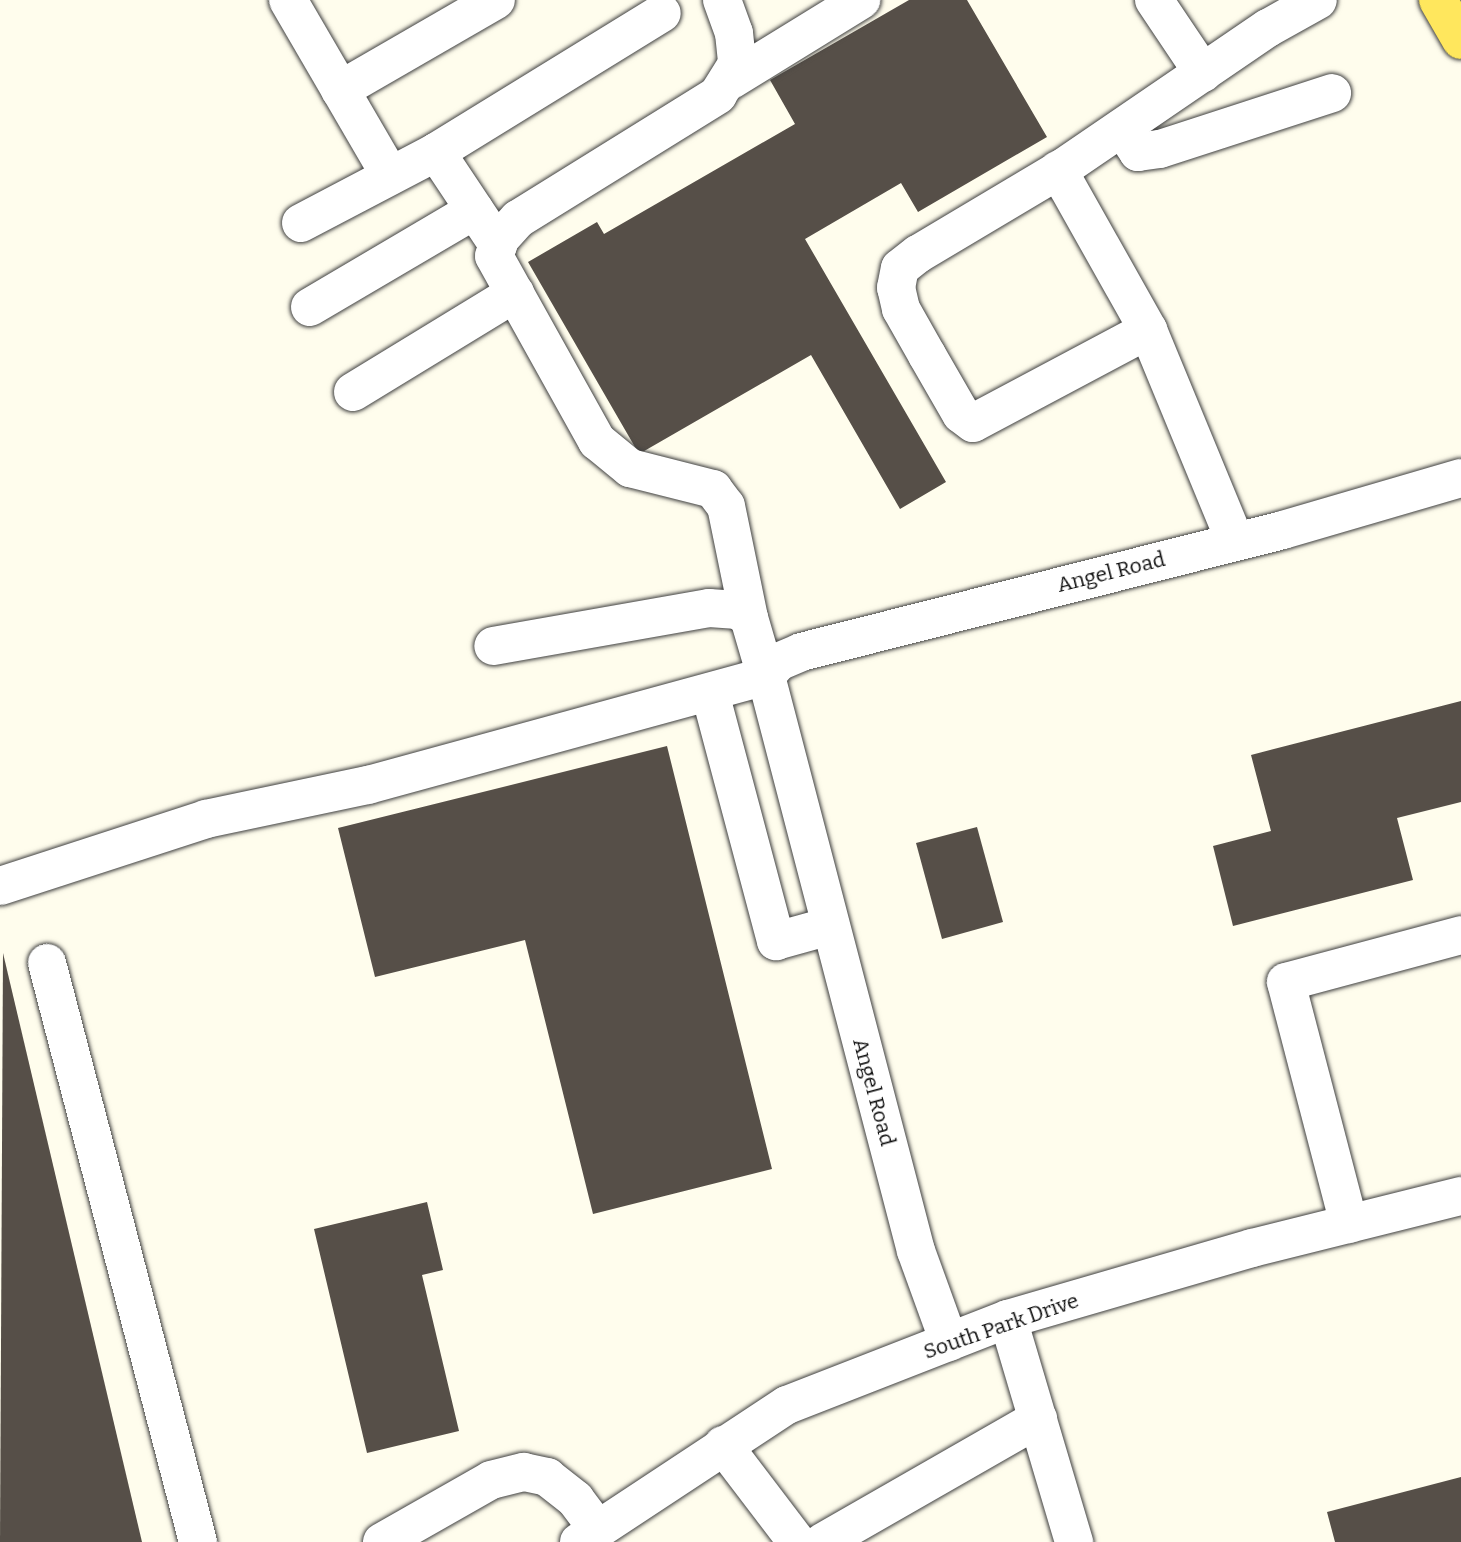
<!DOCTYPE html>
<html>
<head>
<meta charset="utf-8">
<style>
  body { margin:0 }
  #map { position:relative; width:1461px; height:1542px; overflow:hidden; background:#fffded; font-family:Bitter,serif }
  div>[style] { position:absolute }
  [style*='--x'] { left:calc(var(--x)*1px); top:calc(var(--y)*1px); width:calc(var(--w)*1px); rotate:calc(var(--a)*1deg) }
  .building>* { inset:0; background:#564f48 }
  .roads { filter:drop-shadow(0 0 2px #404040) drop-shadow(0 0 2px #404040) }
  .minor>* { height:38px; margin:-19px; padding:0 19px; transform-origin:19px; border-radius:19px; background:#fff }
  .major>* { height:38px; margin:-19px; padding:0 19px; transform-origin:19px; border-radius:19px; background:#ffe75d }
  span { translate:-50% -50%; white-space:nowrap; text-align:center; line-height:1.15; -webkit-text-stroke:7px #fff; paint-order:stroke }
  .street-label { font-size:21px; color:#0d0d0d }
</style>
</head>
<body>
<div id="map">
  <div class="building">
    <div style="clip-path:polygon(909px 0,967px 0,1047px 137px,918px 212px,901px 183px,805px 239px,946px 482px,900px 509px,811px 355px,639px 454px,528px 262px,597px 222px,604px 234px,795px 124px,770px 80px)"></div>
    <div style="clip-path:polygon(1461px 701px,1461px 802px,1397px 818px,1413px 880px,1233px 926px,1213px 846px,1271px 831px,1251px 755px)"></div>
    <div style="clip-path:polygon(667px 746px,772px 1169px,593px 1214px,525px 940px,375px 977px,338px 828px)"></div>
    <div style="clip-path:polygon(977px 827px,1003px 922px,942px 939px,916px 843px)"></div>
    <div style="clip-path:polygon(3px 953px,142px 1542px,0 1542px)"></div>
    <div style="clip-path:polygon(427px 1202px,443px 1270px,422px 1275px,459px 1431px,367px 1453px,314px 1229px)"></div>
    <div style="clip-path:polygon(1461px 1477px,1461px 1542px,1335px 1542px,1327px 1512px)"></div>
  </div>
  <div class="roads">
    <div class="minor">
      <div style="--x:288;--y:0;--w:203;--a:59.8"></div>
      <div style="--x:722;--y:0;--w:35;--a:70"></div>
      <div style="--x:734;--y:33;--w:31;--a:84"></div>
      <div style="--x:737;--y:64;--w:36;--a:122"></div>
      <div style="--x:718;--y:95;--w:235;--a:148.2"></div>
      <div style="--x:518;--y:219;--w:27;--a:132"></div>
      <div style="--x:500;--y:239;--w:18;--a:109"></div>
      <div style="--x:494;--y:256;--w:212;--a:60.9"></div>
      <div style="--x:597;--y:441;--w:43;--a:39.3"></div>
      <div style="--x:630;--y:468;--w:86;--a:14.2"></div>
      <div style="--x:713;--y:489;--w:21;--a:53"></div>
      <div style="--x:726;--y:506;--w:114;--a:78.4"></div>
      <div style="--x:1154;--y:0;--w:88;--a:56.1"></div>
      <div style="--x:731;--y:80;--w:153;--a:-31.6"></div>
      <div style="--x:340;--y:90;--w:180;--a:-30"></div>
      <div style="--x:1122;--y:128;--w:29;--a:56"></div>
      <div style="--x:1138;--y:152;--w:22;--a:-8"></div>
      <div style="--x:1160;--y:149;--w:181;--a:-18"></div>
      <div style="--x:436;--y:152;--w:265;--a:-31.6"></div>
      <div style="--x:1058;--y:170;--w:184;--a:60.6"></div>
      <div style="--x:1148;--y:330;--w:228;--a:67.6"></div>
      <div style="--x:301;--y:223;--w:153;--a:-27.7"></div>
      <div style="--x:436;--y:152;--w:112;--a:56.3"></div>
      <div style="--x:310;--y:307;--w:191;--a:-30.5"></div>
      <div style="--x:1148;--y:330;--w:198;--a:152"></div>
      <div style="--x:973;--y:423;--w:15;--a:-143"></div>
      <div style="--x:961;--y:414;--w:68;--a:-120"></div>
      <div style="--x:927;--y:355;--w:53;--a:-119.5"></div>
      <div style="--x:901;--y:309;--w:22;--a:-103"></div>
      <div style="--x:896;--y:288;--w:20;--a:-79"></div>
      <div style="--x:900;--y:268;--w:23;--a:-38"></div>
      <div style="--x:918;--y:254;--w:170;--a:-30.8"></div>
      <div style="--x:1064;--y:167;--w:247;--a:-34.3"></div>
      <div style="--x:1268;--y:28;--w:57;--a:-29.2"></div>
      <div style="--x:353;--y:392;--w:190;--a:-31.4"></div>
      <div style="--x:710;--y:693;--w:257;--a:75.1"></div>
      <div style="--x:776;--y:941;--w:56;--a:-15.5"></div>
      <div style="--x:0;--y:886;--w:217;--a:-18"></div>
      <div style="--x:206;--y:819;--w:166;--a:-11.9"></div>
      <div style="--x:368;--y:785;--w:413;--a:-15.3"></div>
      <div style="--x:766;--y:676;--w:60;--a:-106.3"></div>
      <div style="--x:749;--y:618;--w:14;--a:-144"></div>
      <div style="--x:738;--y:610;--w:29;--a:-176"></div>
      <div style="--x:709;--y:608;--w:219;--a:170"></div>
      <div style="--x:47;--y:963;--w:598;--a:75.38"></div>
      <div style="--x:1349;--y:1224;--w:250;--a:-104.6"></div>
      <div style="--x:1286;--y:982;--w:181;--a:-15"></div>
      <div style="--x:1008;--y:1319;--w:233;--a:73.5"></div>
      <div style="--x:949;--y:1342;--w:97;--a:-109.9"></div>
      <div style="--x:916;--y:1251;--w:594;--a:-104.62"></div>
      <div style="--x:766;--y:676;--w:18;--a:-49"></div>
      <div style="--x:778;--y:662;--w:25;--a:-23"></div>
      <div style="--x:801;--y:652;--w:497;--a:-14.2"></div>
      <div style="--x:1283;--y:530;--w:185;--a:-16.3"></div>
      <div style="--x:723;--y:1445;--w:122;--a:52.7"></div>
      <div style="--x:382;--y:1542;--w:125;--a:-29.6"></div>
      <div style="--x:491;--y:1480;--w:34;--a:-14"></div>
      <div style="--x:524;--y:1472;--w:24;--a:12"></div>
      <div style="--x:547;--y:1477;--w:36;--a:38"></div>
      <div style="--x:575;--y:1499;--w:38;--a:53"></div>
      <div style="--x:579;--y:1542;--w:249;--a:-33.4"></div>
      <div style="--x:787;--y:1405;--w:237;--a:-21.3"></div>
      <div style="--x:1008;--y:1319;--w:254;--a:-16.2"></div>
      <div style="--x:1252;--y:1248;--w:215;--a:-14"></div>
      <div style="--x:823;--y:1542;--w:248;--a:-29.8"></div>
    </div>
    <div class="major">
      <div style="--x:1438;--y:0;--w:46;--a:60.1"></div>
    </div>
  </div>
  <div class="street-label">
    <span style="left:1111px;top:572px;rotate:-14deg">Angel Road</span>
    <span style="left:874px;top:1092px;rotate:75deg">Angel Road</span>
    <span style="left:1001px;top:1326px;rotate:-19deg">South Park Drive</span>
  </div>
</div>
</body>
</html>
